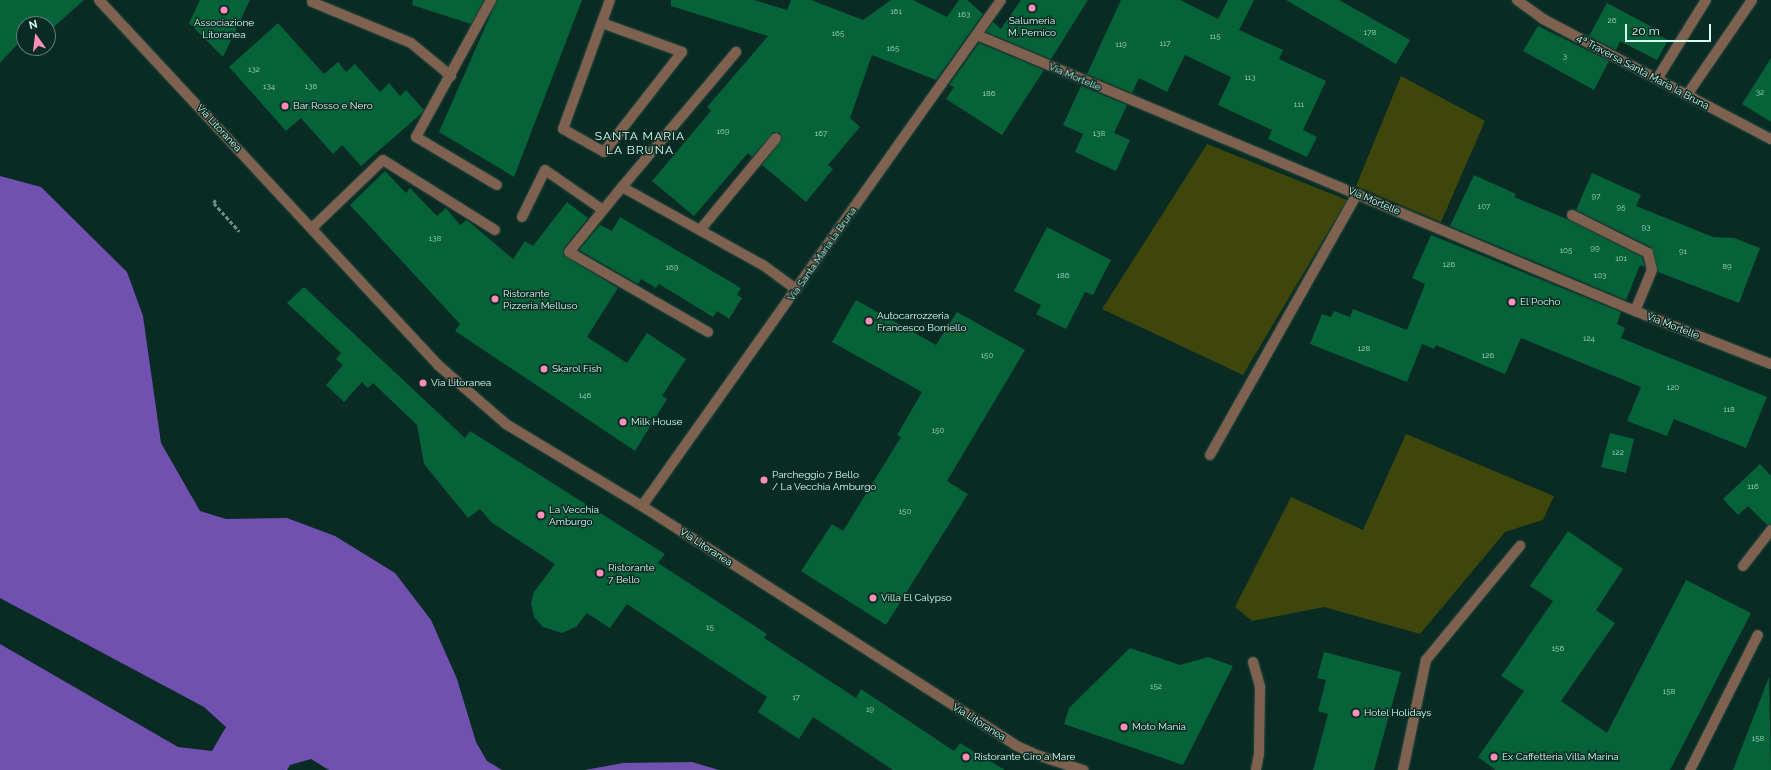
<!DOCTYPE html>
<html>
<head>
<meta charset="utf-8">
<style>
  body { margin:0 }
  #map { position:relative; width:1771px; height:770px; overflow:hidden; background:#092b24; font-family:Raleway,sans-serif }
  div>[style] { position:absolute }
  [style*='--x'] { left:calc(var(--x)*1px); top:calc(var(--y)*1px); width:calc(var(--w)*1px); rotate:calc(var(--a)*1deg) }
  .green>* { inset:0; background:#3f460b }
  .water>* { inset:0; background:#7051b0 }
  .pier>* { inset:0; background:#092b24 }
  .building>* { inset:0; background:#066238 }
  .path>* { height:2.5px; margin-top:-1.25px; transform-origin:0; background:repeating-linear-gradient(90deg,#6c9087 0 4px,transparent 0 6px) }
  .roads { filter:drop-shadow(0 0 1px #264941) drop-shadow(0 0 1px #264941) }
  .minor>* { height:10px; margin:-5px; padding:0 5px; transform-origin:5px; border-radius:5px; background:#7e614e }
  .dots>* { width:11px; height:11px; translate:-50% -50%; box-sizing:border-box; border:2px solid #092b24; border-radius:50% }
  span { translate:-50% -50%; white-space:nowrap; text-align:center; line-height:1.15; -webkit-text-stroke:3px #092b24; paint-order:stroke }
  .number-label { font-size:8px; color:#a4d7c4 }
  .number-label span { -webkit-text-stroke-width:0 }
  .poi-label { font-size:10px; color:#d8fef3 }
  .left { translate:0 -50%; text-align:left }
  .street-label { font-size:10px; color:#d8fef3 }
  .quarter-label { font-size:12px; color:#d8fef3; letter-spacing:1px }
  .north { position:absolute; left:16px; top:16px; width:40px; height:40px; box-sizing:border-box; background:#092b24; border:1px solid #5c7f77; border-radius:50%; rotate:346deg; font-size:11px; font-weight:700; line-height:16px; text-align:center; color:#d8fef3 }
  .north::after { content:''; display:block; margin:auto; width:14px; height:18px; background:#ff8eba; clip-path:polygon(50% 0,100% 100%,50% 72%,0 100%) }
  .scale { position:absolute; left:1625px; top:24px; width:86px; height:18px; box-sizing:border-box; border:2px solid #d8fef3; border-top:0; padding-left:5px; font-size:12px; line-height:14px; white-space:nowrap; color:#d8fef3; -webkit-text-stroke:3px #092b24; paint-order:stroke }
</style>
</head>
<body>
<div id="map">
  <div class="green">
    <div style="clip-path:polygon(1401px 76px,1485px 121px,1441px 222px,1356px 186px)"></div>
    <div style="clip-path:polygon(1207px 144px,1347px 200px,1243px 375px,1102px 309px)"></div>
    <div style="clip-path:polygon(1406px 434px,1554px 496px,1543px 520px,1505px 532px,1420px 634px,1324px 607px,1252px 621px,1235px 607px,1291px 497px,1363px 530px)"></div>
  </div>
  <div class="water">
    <div style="clip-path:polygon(0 176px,41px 187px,127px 272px,143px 316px,161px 443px,200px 511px,226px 519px,287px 518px,335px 536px,395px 573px,431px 620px,457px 679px,476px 742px,487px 761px,502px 770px,0 770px)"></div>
    <div style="clip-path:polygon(692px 762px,719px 770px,585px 770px,623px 763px)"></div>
  </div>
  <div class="pier">
    <div style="clip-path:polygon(0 598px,204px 707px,226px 727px,212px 751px,178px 747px,0 644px)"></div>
    <div style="clip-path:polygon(311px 759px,329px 770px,287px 770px,290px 765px)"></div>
  </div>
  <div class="building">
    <div style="clip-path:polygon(0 0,84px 0,48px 32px,48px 24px,24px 24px,24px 37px,0 63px)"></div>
    <div style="clip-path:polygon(200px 0,250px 0,223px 57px,189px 23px)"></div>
    <div style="clip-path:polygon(413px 0,484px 0,471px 24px,412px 5px)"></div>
    <div style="clip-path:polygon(497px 0,582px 0,514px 177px,439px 132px)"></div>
    <div style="clip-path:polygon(671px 0,754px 0,787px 10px,791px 0,811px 0,863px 20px,891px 0,913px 0,947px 17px,959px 0,967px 0,983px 14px,936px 80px,872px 55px,850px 118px,860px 127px,828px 165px,833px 169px,806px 202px,762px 165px,782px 139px,780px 133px,774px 132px,752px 157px,748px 153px,694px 216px,652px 181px,711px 111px,707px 107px,768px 36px,671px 6px)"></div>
    <div style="clip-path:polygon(1021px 0,1088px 0,1051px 59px,986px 32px,993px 22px,1001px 29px)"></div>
    <div style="clip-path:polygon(1121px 0,1180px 0,1218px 19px,1228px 0,1254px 0,1239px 30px,1283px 50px,1279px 59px,1326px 81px,1303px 130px,1317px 137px,1307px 157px,1268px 139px,1272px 130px,1218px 105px,1231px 77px,1185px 55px,1167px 92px,1139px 78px,1132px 93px,1087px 74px)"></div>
    <div style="clip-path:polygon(1286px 0,1339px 0,1410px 40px,1396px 64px)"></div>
    <div style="clip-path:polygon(1607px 3px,1654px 28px,1653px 32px,1668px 40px,1657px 60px,1620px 41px,1616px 50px,1589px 36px)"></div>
    <div style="clip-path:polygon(278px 23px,324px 74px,338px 62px,346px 72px,355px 64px,380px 92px,389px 83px,400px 96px,406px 90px,424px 110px,422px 113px,361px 166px,342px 145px,333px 154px,301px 118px,286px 131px,229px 67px)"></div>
    <div style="clip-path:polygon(1538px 26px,1609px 61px,1594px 90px,1523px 51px)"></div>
    <div style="clip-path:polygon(979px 43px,1044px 70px,1002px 135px,946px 99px,954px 87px,949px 85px)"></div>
    <div style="clip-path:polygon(1771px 58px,1771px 122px,1742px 104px)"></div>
    <div style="clip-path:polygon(1081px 86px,1127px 105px,1114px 133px,1130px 140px,1116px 171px,1075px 152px,1083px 134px,1063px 125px)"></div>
    <div style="clip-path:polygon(385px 171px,406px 193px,410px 188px,437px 216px,446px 208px,460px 225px,467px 220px,513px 259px,525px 241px,533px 246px,567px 202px,588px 218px,564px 248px,563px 255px,618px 288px,587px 337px,627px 363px,647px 333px,686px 359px,662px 396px,667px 399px,635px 451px,455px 331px,460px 324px,350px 205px)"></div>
    <div style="clip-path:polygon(1592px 173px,1641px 195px,1636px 206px,1713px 237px,1734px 238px,1760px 248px,1739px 303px,1658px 272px,1651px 247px,1576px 210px)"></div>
    <div style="clip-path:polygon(1474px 175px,1516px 194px,1514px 197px,1567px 219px,1642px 257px,1645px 267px,1640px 265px,1626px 300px,1450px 226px)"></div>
    <div style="clip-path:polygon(620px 217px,741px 288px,737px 295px,742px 298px,729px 319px,717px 311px,713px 317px,659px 284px,656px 288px,641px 279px,638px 284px,579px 250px,600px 225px,612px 231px)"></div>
    <div style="clip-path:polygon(1047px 227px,1111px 260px,1093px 295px,1085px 292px,1066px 329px,1036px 314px,1041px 305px,1014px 291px)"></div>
    <div style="clip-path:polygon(1431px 235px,1621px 312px,1617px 324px,1625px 328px,1621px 338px,1767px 397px,1746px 448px,1674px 419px,1667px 436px,1627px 421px,1641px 387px,1521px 338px,1505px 374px,1436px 345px,1434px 349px,1422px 344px,1407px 382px,1310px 344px,1322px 314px,1331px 317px,1334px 311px,1350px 317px,1353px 309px,1407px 330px,1425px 284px,1412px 278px)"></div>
    <div style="clip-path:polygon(304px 287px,465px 438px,470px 431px,665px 554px,658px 563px,767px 634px,764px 638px,856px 698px,861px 689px,954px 751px,960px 743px,1005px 770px,893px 770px,813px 717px,799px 739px,758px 712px,767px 697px,627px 604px,610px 628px,587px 613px,576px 627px,562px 633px,543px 627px,534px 617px,531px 603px,534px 592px,555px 564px,491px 522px,480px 509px,468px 518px,424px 464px,417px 425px,373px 383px,368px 388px,362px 382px,344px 402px,326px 385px,343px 365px,336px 359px,341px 353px,287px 303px)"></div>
    <div style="clip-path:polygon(856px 300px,936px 345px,957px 312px,1025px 350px,947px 481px,968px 494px,886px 625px,801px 571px,832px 524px,843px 531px,901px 437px,897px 435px,922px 392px,832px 342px)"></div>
    <div style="clip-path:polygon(1610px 433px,1634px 439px,1626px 473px,1601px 467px)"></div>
    <div style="clip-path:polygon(1760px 464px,1771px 476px,1771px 524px,1767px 525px,1748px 506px,1738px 515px,1723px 499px)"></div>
    <div style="clip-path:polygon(1568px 531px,1623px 569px,1596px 610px,1615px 623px,1561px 701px,1607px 733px,1686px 580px,1751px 613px,1670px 770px,1496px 770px,1478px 757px,1524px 691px,1501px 676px,1553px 601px,1530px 586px)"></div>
    <div style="clip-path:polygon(1130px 648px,1180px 665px,1208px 657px,1233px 666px,1183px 765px,1064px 724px,1069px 708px)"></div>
    <div style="clip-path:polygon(1324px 652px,1401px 672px,1374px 770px,1313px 770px,1328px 714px,1318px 711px,1326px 680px,1317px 678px)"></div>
    <div style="clip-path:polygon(1769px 677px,1771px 770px,1733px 770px)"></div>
  </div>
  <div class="path">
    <div style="--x:216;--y:200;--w:4;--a:124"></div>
    <div style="--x:214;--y:203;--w:38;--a:48"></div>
  </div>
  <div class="roads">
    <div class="minor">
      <div style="--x:99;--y:0;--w:498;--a:47.1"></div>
      <div style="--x:438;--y:365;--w:90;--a:40.9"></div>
      <div style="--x:506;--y:424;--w:159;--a:31.1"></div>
      <div style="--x:642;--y:506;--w:443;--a:32.6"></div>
      <div style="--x:1015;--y:745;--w:21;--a:25"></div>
      <div style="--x:1034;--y:754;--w:52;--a:18.1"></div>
      <div style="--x:491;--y:0;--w:156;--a:118.7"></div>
      <div style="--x:416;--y:137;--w:94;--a:30.7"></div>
      <div style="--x:1517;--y:0;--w:32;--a:36"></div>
      <div style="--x:1543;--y:19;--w:258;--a:27.8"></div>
      <div style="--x:312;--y:2;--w:107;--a:22.5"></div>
      <div style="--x:411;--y:43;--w:52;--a:39.5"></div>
      <div style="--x:602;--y:23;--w:85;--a:19.9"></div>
      <div style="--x:682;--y:52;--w:127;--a:128"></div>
      <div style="--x:604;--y:152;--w:47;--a:-150.7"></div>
      <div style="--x:563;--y:129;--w:137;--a:-70"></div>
      <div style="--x:977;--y:35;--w:714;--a:22.76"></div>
      <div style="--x:1635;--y:311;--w:146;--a:21.3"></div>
      <div style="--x:1657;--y:79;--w:93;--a:-58.2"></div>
      <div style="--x:1687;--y:95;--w:115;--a:-55.6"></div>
      <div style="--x:622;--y:187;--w:177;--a:-49.8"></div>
      <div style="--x:1572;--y:215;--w:85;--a:26.6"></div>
      <div style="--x:1648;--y:253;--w:17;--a:77"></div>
      <div style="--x:1652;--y:270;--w:44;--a:112.5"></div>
      <div style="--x:522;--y:217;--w:52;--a:-63.9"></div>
      <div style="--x:545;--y:170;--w:70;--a:34.6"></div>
      <div style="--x:312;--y:228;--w:98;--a:-43.8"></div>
      <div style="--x:383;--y:160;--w:132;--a:32"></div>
      <div style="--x:700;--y:230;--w:119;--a:-50.4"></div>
      <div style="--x:708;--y:332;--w:160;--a:-150.1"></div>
      <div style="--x:569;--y:252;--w:84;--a:-50.8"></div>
      <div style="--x:622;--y:187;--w:161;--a:29"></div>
      <div style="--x:763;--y:265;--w:42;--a:36.3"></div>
      <div style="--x:1210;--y:455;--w:300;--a:-60.6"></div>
      <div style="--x:642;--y:506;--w:620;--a:-54.64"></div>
      <div style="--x:1743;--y:566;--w:46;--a:-52.1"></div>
      <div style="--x:1253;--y:662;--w:26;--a:74"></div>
      <div style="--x:1260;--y:687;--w:67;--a:90.9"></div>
      <div style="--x:1259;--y:754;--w:16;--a:101"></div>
      <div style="--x:1403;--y:770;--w:112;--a:-78.2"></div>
      <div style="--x:1426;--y:660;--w:148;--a:-50.5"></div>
      <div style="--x:1690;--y:770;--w:151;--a:-63.3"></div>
    </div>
  </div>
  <div class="dots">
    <div style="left:1032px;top:8px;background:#ff8eba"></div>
    <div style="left:224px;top:10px;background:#ff8eba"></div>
    <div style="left:285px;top:106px;background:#ff8eba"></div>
    <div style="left:495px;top:299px;background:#ff8eba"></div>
    <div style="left:1512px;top:302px;background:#ff8eba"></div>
    <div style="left:869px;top:321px;background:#ff8eba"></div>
    <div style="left:544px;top:369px;background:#ff8eba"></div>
    <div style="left:423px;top:383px;background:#ff8eba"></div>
    <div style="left:623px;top:422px;background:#ff8eba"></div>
    <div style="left:764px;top:480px;background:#ff8eba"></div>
    <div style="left:541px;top:515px;background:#ff8eba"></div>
    <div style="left:600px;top:573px;background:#ff8eba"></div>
    <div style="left:873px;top:598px;background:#ff8eba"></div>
    <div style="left:1356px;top:713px;background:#ff8eba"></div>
    <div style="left:1124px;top:727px;background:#ff8eba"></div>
    <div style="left:966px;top:757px;background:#ff8eba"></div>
    <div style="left:1494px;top:757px;background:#ff8eba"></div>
  </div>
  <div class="number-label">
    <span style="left:896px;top:12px">161</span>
    <span style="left:964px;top:15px">163</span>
    <span style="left:1612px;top:21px">26</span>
    <span style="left:1370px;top:33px">178</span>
    <span style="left:838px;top:34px">165</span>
    <span style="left:1215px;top:37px">115</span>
    <span style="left:1165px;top:44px">117</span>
    <span style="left:1121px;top:45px">119</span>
    <span style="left:893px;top:49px">165</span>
    <span style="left:1565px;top:57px">3</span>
    <span style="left:254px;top:70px">132</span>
    <span style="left:1250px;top:78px">113</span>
    <span style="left:269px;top:87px">134</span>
    <span style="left:311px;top:87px">136</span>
    <span style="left:1760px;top:93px">32</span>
    <span style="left:989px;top:94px">186</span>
    <span style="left:1299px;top:105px">111</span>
    <span style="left:723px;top:132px">169</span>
    <span style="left:821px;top:134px">167</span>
    <span style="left:1099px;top:134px">138</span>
    <span style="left:1596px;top:197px">97</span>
    <span style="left:1484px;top:207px">107</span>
    <span style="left:1621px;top:208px">95</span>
    <span style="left:1646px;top:228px">93</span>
    <span style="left:435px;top:239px">138</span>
    <span style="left:1595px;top:249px">99</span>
    <span style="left:1566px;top:251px">105</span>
    <span style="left:1683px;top:252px">91</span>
    <span style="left:1621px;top:259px">101</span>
    <span style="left:1449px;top:265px">126</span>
    <span style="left:1727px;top:267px">89</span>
    <span style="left:672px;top:268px">169</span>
    <span style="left:1063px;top:276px">186</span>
    <span style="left:1600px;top:276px">103</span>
    <span style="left:1589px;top:339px">124</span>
    <span style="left:1364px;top:349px">128</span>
    <span style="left:987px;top:356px">150</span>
    <span style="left:1488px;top:356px">126</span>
    <span style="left:1673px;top:388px">120</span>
    <span style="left:585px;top:396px">146</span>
    <span style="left:1729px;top:410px">118</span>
    <span style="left:938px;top:431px">150</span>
    <span style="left:1618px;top:453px">122</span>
    <span style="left:1753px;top:487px">116</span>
    <span style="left:905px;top:512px">150</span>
    <span style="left:710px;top:628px">15</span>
    <span style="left:1558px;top:649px">156</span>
    <span style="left:1156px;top:687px">152</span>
    <span style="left:1669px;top:692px">158</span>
    <span style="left:796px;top:698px">17</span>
    <span style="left:870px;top:710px">19</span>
    <span style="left:1758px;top:739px">158</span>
  </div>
  <div class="poi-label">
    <span style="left:1032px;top:26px">Salumeria<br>M. Pernico</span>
    <span style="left:224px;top:28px">Associazione<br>Litoranea</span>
    <span class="left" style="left:293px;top:106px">Bar Rosso e Nero</span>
    <span class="left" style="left:503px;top:299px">Ristorante<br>Pizzeria Melluso</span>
    <span class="left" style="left:1520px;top:302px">El Pocho</span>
    <span class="left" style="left:877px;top:321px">Autocarrozzeria<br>Francesco Borriello</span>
    <span class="left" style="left:552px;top:369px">Skarol Fish</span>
    <span class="left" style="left:431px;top:383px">Via Litoranea</span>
    <span class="left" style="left:631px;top:422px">Milk House</span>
    <span class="left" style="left:772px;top:480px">Parcheggio 7 Bello<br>/ La Vecchia Amburgo</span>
    <span class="left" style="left:549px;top:515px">La Vecchia<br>Amburgo</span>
    <span class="left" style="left:608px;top:573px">Ristorante<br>7 Bello</span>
    <span class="left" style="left:881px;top:598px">Villa El Calypso</span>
    <span class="left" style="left:1364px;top:713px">Hotel Holidays</span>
    <span class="left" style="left:1132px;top:727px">Moto Mania</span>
    <span class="left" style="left:974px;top:757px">Ristorante Ciro a Mare</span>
    <span class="left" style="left:1502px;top:757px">Ex Caffetteria Villa Marina</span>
  </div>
  <div class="street-label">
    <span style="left:1643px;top:72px;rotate:28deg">4ª Traversa Santa Maria la Bruna</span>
    <span style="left:1075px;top:77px;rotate:23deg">Via Mortelle</span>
    <span style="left:219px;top:128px;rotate:47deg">Via Litoranea</span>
    <span style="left:1374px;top:201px;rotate:23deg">Via Mortelle</span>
    <span style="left:822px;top:254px;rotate:-55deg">Via Santa Maria la Bruna</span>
    <span style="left:1673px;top:326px;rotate:21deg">Via Mortelle</span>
    <span style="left:706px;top:547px;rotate:33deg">Via Litoranea</span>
    <span style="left:979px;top:722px;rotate:32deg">Via Litoranea</span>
  </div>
  <div class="quarter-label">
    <span style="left:640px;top:144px">SANTA MARIA<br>LA BRUNA</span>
  </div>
  <div class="north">N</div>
  <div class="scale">20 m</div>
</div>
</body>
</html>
